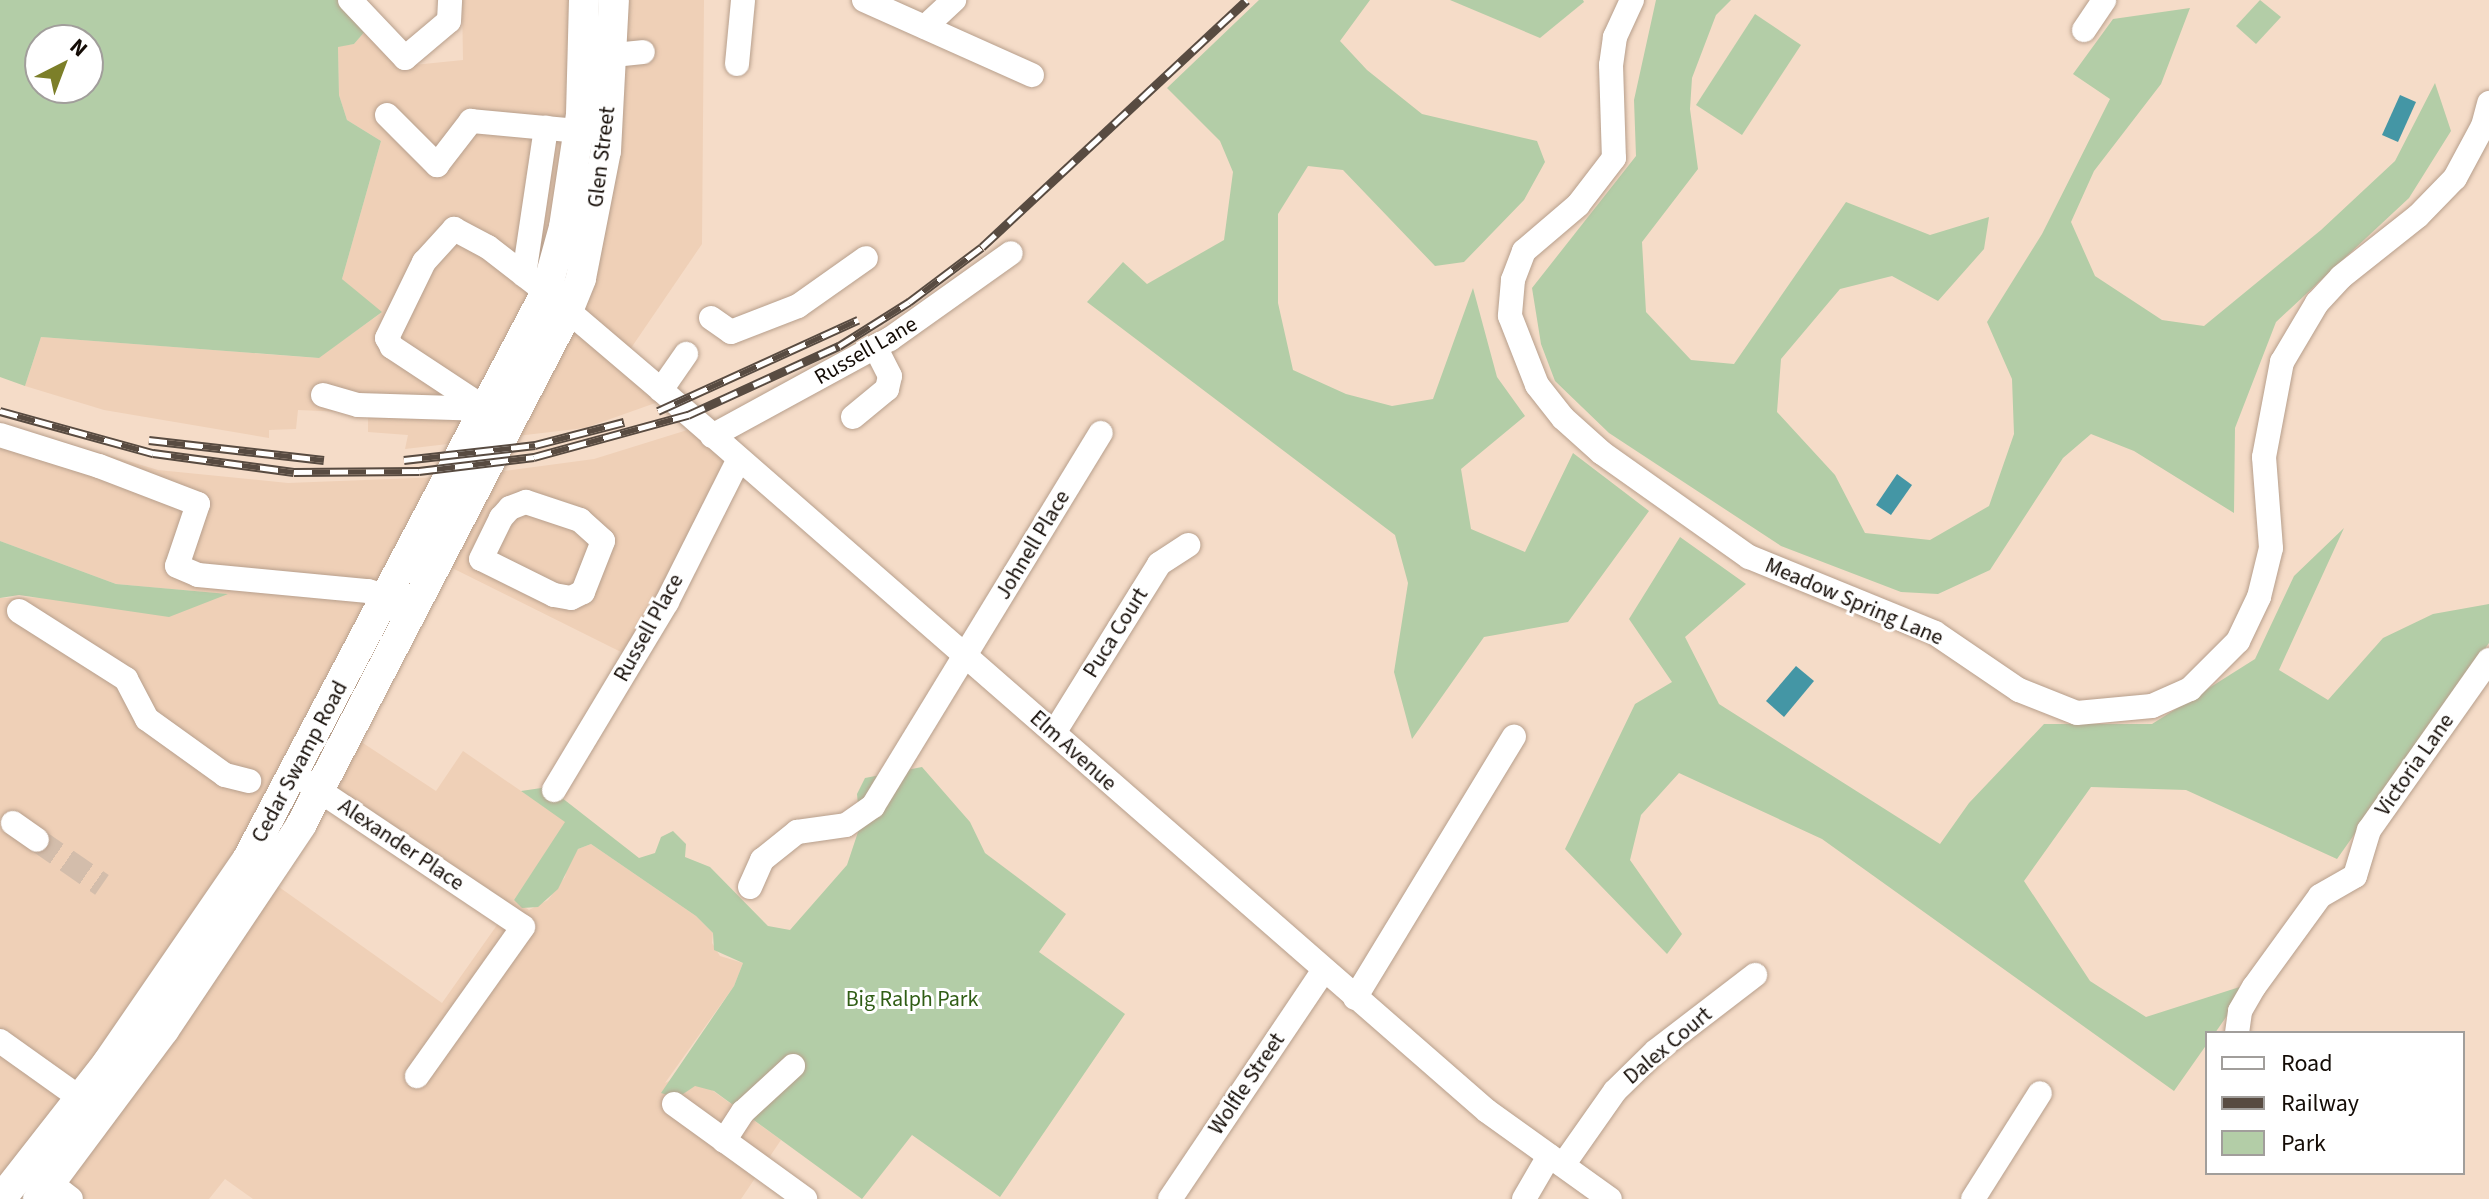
<!DOCTYPE html>
<html>
<head>
<meta charset="utf-8">
<style>
  body { margin:0 }
  #map { position:relative; width:2489px; height:1199px; overflow:hidden; background:#f5dcc8; font-family:"Source Sans 3",sans-serif }
  div>[style] { position:absolute }
  [style*='--x'] { left:calc(var(--x)*1px); top:calc(var(--y)*1px); width:calc(var(--w)*1px); rotate:calc(var(--a)*1deg) }
  .built>* { inset:0; background:#efd0b7 }
  .green>* { inset:0; background:#b3cda7 }
  .water>* { inset:0; background:#4496a5 }
  .minor-tunnel>* { height:24px; margin-top:-12px; transform-origin:0; background:repeating-linear-gradient(90deg,#d3bdab 0 24px,transparent 0 36px) }
  .roads { filter:drop-shadow(0 0 2px #b79f8c) drop-shadow(0 0 2px #b79f8c) }
  .minor>* { height:24px; margin:-12px; padding:0 12px; transform-origin:12px; border-radius:12px; background:#fff }
  .major>* { height:30px; margin:-15px; padding:0 15px; transform-origin:15px; border-radius:15px; background:#fff }
  .rail>* { height:9px; margin-top:-4.5px; transform-origin:0; background:repeating-linear-gradient(90deg,#fff 0 18px,#584b41 0 36px); box-sizing:border-box; border-block:2px solid #584b41 }
  span { translate:-50% -50%; white-space:nowrap; text-align:center; line-height:1.15; -webkit-text-stroke:6px #fff; paint-order:stroke }
  .street-label { font-size:22px; color:#140c06 }
  .park-label { font-size:22px; color:#305d15 }
  .legend { position:absolute; left:2205px; top:1031px; width:260px; height:144px; box-sizing:border-box; background:#fff; border:2px solid #a19e9b; margin:0; padding:10px 14px; list-style:none; font-size:24px; color:#140c06 }
  .legend li { display:flex; align-items:center; gap:16px; height:40px }
  .legend b { width:40px; border:2px solid #a19e9b }
  .north { position:absolute; left:24px; top:24px; width:80px; height:80px; box-sizing:border-box; background:#fff; border:2px solid #a19e9b; border-radius:50%; rotate:42deg; font-size:22px; font-weight:700; line-height:32px; text-align:center; color:#140c06 }
  .north::after { content:''; display:block; margin:auto; width:28px; height:36px; background:#7c7f29; clip-path:polygon(50% 0,100% 100%,50% 72%,0 100%) }
</style>
</head>
<body>
<div id="map">
  <div class="built">
    <div style="clip-path:polygon(462px 0,704px 0,702px 244px,627px 354px,675px 396px,585px 428px,405px 449px,408px 435px,368px 432px,368px 413px,298px 410px,296px 429px,269px 430px,269px 438px,104px 410px,25px 386px,41px 337px,318px 358px,381px 313px,342px 279px,381px 141px,347px 120px,339px 95px,338px 46px,354px 44px,367px 29px,404px 66px,463px 60px)"></div>
    <div style="clip-path:polygon(evenodd,0 423px,158px 470px,288px 483px,467px 476px,594px 459px,697px 427px,730px 460px,633px 658px,426px 555px,337px 726px,436px 791px,463px 751px,566px 822px,514px 900px,529px 910px,548px 900px,565px 877px,568px 862px,578px 849px,591px 844px,696px 916px,713px 933px,712px 943px,720px 956px,743px 963px,734px 986px,665px 1083px,687px 1072px,781px 1140px,741px 1199px,253px 1199px,225px 1179px,209px 1199px,0 1199px,0 598px,226px 594px,116px 584px,0 541px,0 423px,310px 789px,502px 918px,442px 1003px,258px 872px,310px 789px)"></div>
  </div>
  <div class="green">
    <div style="clip-path:polygon(evenodd,0 0,342px 0,367px 29px,354px 44px,338px 47px,339px 95px,347px 120px,381px 141px,342px 279px,382px 312px,319px 358px,41px 337px,25px 386px,0 377px,0 0,40px 40px,88px 40px,88px 88px,40px 88px,40px 40px)"></div>
    <div style="clip-path:polygon(1259px 0,1370px 0,1340px 41px,1367px 70px,1422px 114px,1537px 141px,1545px 162px,1524px 200px,1464px 262px,1435px 266px,1343px 170px,1308px 166px,1278px 214px,1278px 303px,1293px 370px,1346px 394px,1392px 406px,1433px 399px,1473px 288px,1497px 377px,1525px 416px,1461px 469px,1471px 529px,1525px 552px,1573px 453px,1649px 511px,1568px 622px,1484px 637px,1412px 739px,1394px 672px,1408px 583px,1395px 535px,1087px 302px,1123px 262px,1147px 284px,1224px 240px,1233px 172px,1220px 141px,1167px 88px)"></div>
    <div style="clip-path:polygon(1450px 0,1583px 0,1584px 2px,1540px 38px)"></div>
    <div style="clip-path:polygon(1656px 0,1731px 0,1716px 15px,1692px 78px,1690px 109px,1698px 169px,1642px 242px,1646px 312px,1691px 360px,1734px 364px,1846px 202px,1930px 235px,1989px 217px,1984px 249px,1938px 301px,1892px 276px,1840px 289px,1781px 359px,1777px 412px,1835px 475px,1865px 533px,1930px 540px,1989px 506px,2014px 434px,2012px 379px,1987px 322px,2042px 234px,2110px 99px,2073px 74px,2113px 19px,2190px 8px,2161px 84px,2094px 171px,2071px 222px,2095px 276px,2162px 320px,2204px 326px,2321px 230px,2395px 161px,2435px 83px,2451px 131px,2409px 198px,2276px 322px,2235px 428px,2234px 513px,2134px 451px,2091px 434px,2063px 458px,1990px 570px,1938px 594px,1901px 592px,1781px 546px,1609px 433px,1555px 381px,1541px 344px,1532px 288px,1636px 156px,1634px 100px)"></div>
    <div style="clip-path:polygon(2260px 0,2281px 17px,2256px 44px,2236px 26px)"></div>
    <div style="clip-path:polygon(1755px 14px,1801px 45px,1742px 135px,1696px 105px)"></div>
    <div style="clip-path:polygon(2344px 528px,2279px 670px,2328px 700px,2383px 638px,2433px 614px,2489px 604px,2489px 643px,2337px 859px,2186px 790px,2091px 787px,2024px 881px,2090px 981px,2146px 1017px,2249px 984px,2215px 1033px,2207px 1033px,2207px 1044px,2174px 1091px,1822px 839px,1679px 773px,1641px 815px,1630px 860px,1682px 934px,1667px 954px,1565px 849px,1635px 704px,1672px 682px,1629px 619px,1680px 537px,1746px 584px,1685px 637px,1719px 704px,1940px 844px,1969px 803px,2044px 724px,2152px 724px,2255px 659px,2294px 576px)"></div>
    <div style="clip-path:polygon(0 541px,116px 584px,228px 594px,169px 617px,19px 595px,0 598px)"></div>
    <div style="clip-path:polygon(922px 767px,970px 822px,985px 853px,1066px 914px,1039px 952px,1125px 1014px,1000px 1197px,912px 1135px,862px 1199px,714px 1091px,695px 1086px,677px 1098px,661px 1093px,734px 986px,743px 963px,714px 950px,713px 933px,696px 916px,591px 844px,578px 849px,558px 889px,538px 907px,522px 908px,514px 900px,565px 822px,521px 791px,548px 787px,639px 858px,655px 853px,661px 837px,673px 831px,686px 844px,685px 857px,710px 867px,768px 926px,790px 930px,847px 865px,860px 826px,857px 794px,865px 778px)"></div>
  </div>
  <div class="water">
    <div style="clip-path:polygon(2400px 95px,2416px 102px,2398px 142px,2382px 135px)"></div>
    <div style="clip-path:polygon(1897px 474px,1912px 485px,1891px 515px,1876px 505px)"></div>
    <div style="clip-path:polygon(1796px 666px,1814px 681px,1784px 717px,1766px 701px)"></div>
  </div>
  <div class="minor-tunnel">
    <div style="--x:37;--y:840;--w:79;--a:34.7"></div>
  </div>
  <div class="roads">
    <div class="minor">
      <div style="--x:350;--y:0;--w:80;--a:46.5"></div>
      <div style="--x:405;--y:58;--w:57;--a:-40.1"></div>
      <div style="--x:449;--y:21;--w:21;--a:-87"></div>
      <div style="--x:864;--y:0;--w:184;--a:24.1"></div>
      <div style="--x:1632;--y:0;--w:41;--a:114.7"></div>
      <div style="--x:1615;--y:37;--w:28;--a:98"></div>
      <div style="--x:1611;--y:65;--w:93;--a:88.2"></div>
      <div style="--x:1614;--y:158;--w:59;--a:127.5"></div>
      <div style="--x:1578;--y:205;--w:71;--a:139.6"></div>
      <div style="--x:1524;--y:251;--w:31;--a:111"></div>
      <div style="--x:1513;--y:280;--w:36;--a:95"></div>
      <div style="--x:1510;--y:316;--w:74;--a:68.6"></div>
      <div style="--x:1537;--y:385;--w:42;--a:51.8"></div>
      <div style="--x:1563;--y:418;--w:52;--a:41.9"></div>
      <div style="--x:1602;--y:453;--w:180;--a:35.3"></div>
      <div style="--x:1749;--y:557;--w:201;--a:22.2"></div>
      <div style="--x:1935;--y:633;--w:102;--a:34.2"></div>
      <div style="--x:2019;--y:690;--w:62;--a:21.6"></div>
      <div style="--x:2077;--y:713;--w:75;--a:-5.3"></div>
      <div style="--x:2152;--y:706;--w:42;--a:-24.1"></div>
      <div style="--x:2190;--y:689;--w:68;--a:-45"></div>
      <div style="--x:2238;--y:641;--w:49;--a:-64.5"></div>
      <div style="--x:2259;--y:597;--w:50;--a:-76.2"></div>
      <div style="--x:2271;--y:548;--w:91;--a:-94.4"></div>
      <div style="--x:2264;--y:457;--w:97;--a:-79.3"></div>
      <div style="--x:2282;--y:362;--w:69;--a:-59.3"></div>
      <div style="--x:2317;--y:303;--w:35;--a:-47"></div>
      <div style="--x:2341;--y:277;--w:98;--a:-38.4"></div>
      <div style="--x:2418;--y:216;--w:53;--a:-45.8"></div>
      <div style="--x:2455;--y:178;--w:59;--a:-61.7"></div>
      <div style="--x:2483;--y:126;--w:24;--a:-75"></div>
      <div style="--x:925;--y:27;--w:40;--a:-43"></div>
      <div style="--x:2084;--y:30;--w:36;--a:-56"></div>
      <div style="--x:594;--y:57;--w:49;--a:-5.8"></div>
      <div style="--x:737;--y:64;--w:64;--a:-84.6"></div>
      <div style="--x:387;--y:115;--w:71;--a:45"></div>
      <div style="--x:437;--y:165;--w:56;--a:-52.3"></div>
      <div style="--x:471;--y:121;--w:108;--a:5.3"></div>
      <div style="--x:524;--y:275;--w:149;--a:-81.5"></div>
      <div style="--x:711;--y:318;--w:24;--a:35"></div>
      <div style="--x:731;--y:332;--w:72;--a:-21.2"></div>
      <div style="--x:798;--y:306;--w:83;--a:-35.2"></div>
      <div style="--x:661;--y:390;--w:44;--a:-55.2"></div>
      <div style="--x:323;--y:395;--w:36;--a:16"></div>
      <div style="--x:358;--y:405;--w:128;--a:1.8"></div>
      <div style="--x:486;--y:409;--w:113;--a:-146.6"></div>
      <div style="--x:392;--y:347;--w:10;--a:-119"></div>
      <div style="--x:387;--y:338;--w:85;--a:-64"></div>
      <div style="--x:424;--y:262;--w:45;--a:-47.7"></div>
      <div style="--x:454;--y:229;--w:38;--a:28"></div>
      <div style="--x:488;--y:247;--w:73;--a:37.8"></div>
      <div style="--x:546;--y:292;--w:151;--a:40.4"></div>
      <div style="--x:661;--y:390;--w:1096;--a:41.12"></div>
      <div style="--x:1487;--y:1111;--w:151;--a:35.6"></div>
      <div style="--x:853;--y:417;--w:44;--a:-39.5"></div>
      <div style="--x:887;--y:389;--w:13;--a:-77"></div>
      <div style="--x:890;--y:376;--w:33;--a:-117"></div>
      <div style="--x:0;--y:435;--w:104;--a:17.4"></div>
      <div style="--x:99;--y:466;--w:106;--a:21"></div>
      <div style="--x:198;--y:504;--w:65;--a:108.7"></div>
      <div style="--x:177;--y:566;--w:23;--a:23"></div>
      <div style="--x:198;--y:575;--w:171;--a:5.4"></div>
      <div style="--x:368;--y:591;--w:36;--a:16"></div>
      <div style="--x:712;--y:436;--w:203;--a:-28.6"></div>
      <div style="--x:890;--y:339;--w:148;--a:-35.4"></div>
      <div style="--x:526;--y:502;--w:57;--a:18.4"></div>
      <div style="--x:580;--y:520;--w:31;--a:42"></div>
      <div style="--x:603;--y:541;--w:55;--a:111.4"></div>
      <div style="--x:583;--y:592;--w:13;--a:153"></div>
      <div style="--x:571;--y:598;--w:17;--a:-170"></div>
      <div style="--x:554;--y:595;--w:81;--a:-153.7"></div>
      <div style="--x:481;--y:559;--w:46;--a:-64"></div>
      <div style="--x:501;--y:518;--w:13;--a:-48"></div>
      <div style="--x:510;--y:508;--w:17;--a:-21"></div>
      <div style="--x:19;--y:611;--w:127;--a:32.4"></div>
      <div style="--x:126;--y:679;--w:45;--a:62.3"></div>
      <div style="--x:147;--y:719;--w:96;--a:35.7"></div>
      <div style="--x:225;--y:775;--w:25;--a:14"></div>
      <div style="--x:1054;--y:733;--w:199;--a:-58.1"></div>
      <div style="--x:1159;--y:564;--w:35;--a:-33"></div>
      <div style="--x:296;--y:775;--w:273;--a:33.8"></div>
      <div style="--x:523;--y:927;--w:183;--a:125.4"></div>
      <div style="--x:554;--y:790;--w:219;--a:-59"></div>
      <div style="--x:667;--y:602;--w:158;--a:-63.3"></div>
      <div style="--x:13;--y:823;--w:29;--a:35"></div>
      <div style="--x:750;--y:887;--w:30;--a:-66"></div>
      <div style="--x:762;--y:860;--w:45;--a:-38.7"></div>
      <div style="--x:797;--y:832;--w:49;--a:-8.1"></div>
      <div style="--x:846;--y:825;--w:33;--a:-35"></div>
      <div style="--x:873;--y:806;--w:437;--a:-58.6"></div>
      <div style="--x:1355;--y:998;--w:306;--a:-58.7"></div>
      <div style="--x:2237;--y:1033;--w:22;--a:-82"></div>
      <div style="--x:2240;--y:1011;--w:28;--a:-60"></div>
      <div style="--x:2254;--y:987;--w:112;--a:-54"></div>
      <div style="--x:2320;--y:896;--w:40;--a:-29.7"></div>
      <div style="--x:2355;--y:876;--w:48;--a:-73.1"></div>
      <div style="--x:2369;--y:830;--w:208;--a:-54.8"></div>
      <div style="--x:0;--y:1041;--w:115;--a:35.5"></div>
      <div style="--x:674;--y:1104;--w:162;--a:35.9"></div>
      <div style="--x:724;--y:1141;--w:35;--a:-57"></div>
      <div style="--x:743;--y:1112;--w:68;--a:-42.6"></div>
      <div style="--x:1563;--y:1165;--w:90;--a:-54.9"></div>
      <div style="--x:1615;--y:1091;--w:57;--a:-44.3"></div>
      <div style="--x:1656;--y:1051;--w:125;--a:-37.5"></div>
      <div style="--x:36;--y:1172;--w:44;--a:37.6"></div>
      <div style="--x:1170;--y:1199;--w:276;--a:-56.1"></div>
      <div style="--x:1524;--y:1199;--w:50;--a:-59.8"></div>
      <div style="--x:1973;--y:1199;--w:125;--a:-57.7"></div>
    </div>
    <div class="major">
      <div style="--x:1;--y:1199;--w:174;--a:-52"></div>
      <div style="--x:108;--y:1062;--w:247;--a:-55.5"></div>
      <div style="--x:248;--y:858;--w:640;--a:-62.23"></div>
      <div style="--x:546;--y:292;--w:67;--a:-74.5"></div>
      <div style="--x:564;--y:227;--w:114;--a:-81.4"></div>
      <div style="--x:581;--y:114;--w:114;--a:-88.5"></div>
      <div style="--x:38;--y:1199;--w:211;--a:-53.3"></div>
      <div style="--x:164;--y:1030;--w:247;--a:-56.2"></div>
      <div style="--x:301;--y:825;--w:579;--a:-62.55"></div>
      <div style="--x:568;--y:311;--w:35;--a:-68"></div>
      <div style="--x:581;--y:278;--w:129;--a:-78.9"></div>
      <div style="--x:606;--y:151;--w:151;--a:-87"></div>
    </div>
  </div>
  <div class="rail">
    <div style="--x:0;--y:411;--w:159;--a:15.4"></div>
    <div style="--x:153;--y:453;--w:142;--a:7.7"></div>
    <div style="--x:294;--y:472;--w:125;--a:-0.5"></div>
    <div style="--x:419;--y:471;--w:116;--a:-6.9"></div>
    <div style="--x:534;--y:457;--w:160;--a:-15.3"></div>
    <div style="--x:688;--y:415;--w:166;--a:-24.6"></div>
    <div style="--x:839;--y:346;--w:83;--a:-32.2"></div>
    <div style="--x:909;--y:302;--w:91;--a:-37"></div>
    <div style="--x:982;--y:247;--w:362;--a:-43"></div>
    <div style="--x:658;--y:411;--w:220;--a:-24.5"></div>
    <div style="--x:149;--y:440;--w:176;--a:6.5"></div>
    <div style="--x:404;--y:460;--w:132;--a:-6.5"></div>
    <div style="--x:535;--y:445;--w:92;--a:-14.5"></div>
  </div>
  <div class="street-label">
    <span style="left:602px;top:157px;rotate:-83deg">Glen Street</span>
    <span style="left:866px;top:351px;rotate:-30deg">Russell Lane</span>
    <span style="left:1033px;top:545px;rotate:-59deg">Johnell Place</span>
    <span style="left:1854px;top:602px;rotate:23deg">Meadow Spring Lane</span>
    <span style="left:649px;top:628px;rotate:-61deg">Russell Place</span>
    <span style="left:1116px;top:633px;rotate:-58deg">Puca Court</span>
    <span style="left:1073px;top:751px;rotate:42deg">Elm Avenue</span>
    <span style="left:300px;top:762px;rotate:-62deg">Cedar Swamp Road</span>
    <span style="left:2415px;top:765px;rotate:-55deg">Victoria Lane</span>
    <span style="left:401px;top:845px;rotate:34deg">Alexander Place</span>
    <span style="left:1668px;top:1046px;rotate:-40deg">Dalex Court</span>
    <span style="left:1247px;top:1084px;rotate:-56deg">Wolfle Street</span>
  </div>
  <div class="park-label">
    <span style="left:912px;top:1000px">Big Ralph Park</span>
  </div>
  <ul class="legend">
  <li><b style="height:10px;background:#fff"></b>Road</li>
  <li><b style="height:10px;background:#584b41"></b>Railway</li>
  <li><b style="height:22px;background:#b3cda7"></b>Park</li>
  </ul>
  <div class="north">N</div>
</div>
</body>
</html>
